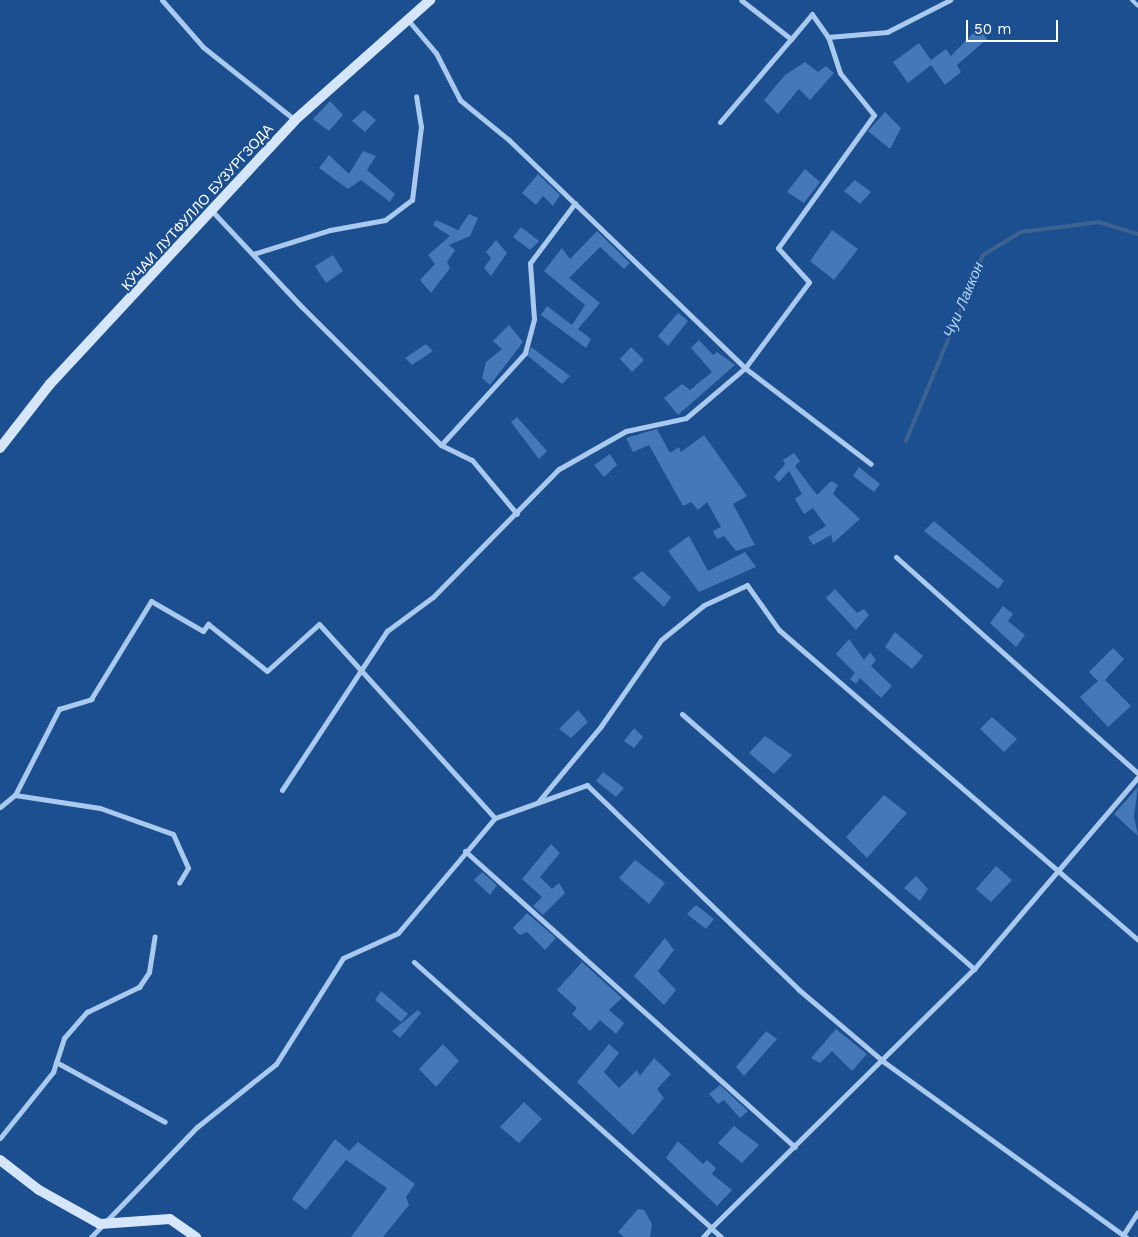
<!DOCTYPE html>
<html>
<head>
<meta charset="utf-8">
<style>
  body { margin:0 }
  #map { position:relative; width:1138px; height:1237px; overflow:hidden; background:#1b4f8f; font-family:"Work Sans",sans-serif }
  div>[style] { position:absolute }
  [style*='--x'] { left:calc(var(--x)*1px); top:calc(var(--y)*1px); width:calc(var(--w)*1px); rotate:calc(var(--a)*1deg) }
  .stream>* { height:4px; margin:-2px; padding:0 2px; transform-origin:2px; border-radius:2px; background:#3c6290 }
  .building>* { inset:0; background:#4478b7 }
  .service>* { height:4px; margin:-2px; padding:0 2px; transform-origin:2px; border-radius:2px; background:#a9c9ee }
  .minor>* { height:5px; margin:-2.5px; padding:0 2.5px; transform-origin:2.5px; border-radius:2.5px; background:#a9c9ee }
  .secondary>* { height:10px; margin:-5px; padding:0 5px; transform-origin:5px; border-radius:5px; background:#d6e6fa }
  span { translate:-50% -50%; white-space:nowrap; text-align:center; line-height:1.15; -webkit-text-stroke:4px #1b4f8f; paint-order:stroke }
  .street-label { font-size:14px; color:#fff }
  .water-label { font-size:15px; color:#b5d3f5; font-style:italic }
  .scale { position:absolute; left:966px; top:20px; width:92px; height:22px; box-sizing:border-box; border:2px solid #fff; border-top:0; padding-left:6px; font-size:15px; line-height:18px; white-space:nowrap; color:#fff; -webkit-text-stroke:4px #1b4f8f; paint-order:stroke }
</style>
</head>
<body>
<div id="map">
  <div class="stream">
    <div style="--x:906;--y:441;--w:201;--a:-67.5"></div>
    <div style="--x:983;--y:255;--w:44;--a:-31.2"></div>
    <div style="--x:1021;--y:232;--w:79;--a:-7.3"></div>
    <div style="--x:1099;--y:222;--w:41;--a:17.1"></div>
  </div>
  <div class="building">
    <div style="clip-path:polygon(978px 28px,987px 39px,957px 65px,961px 72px,945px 85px,931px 65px,908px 83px,893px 62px,919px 43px,931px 60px,946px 49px,951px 56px)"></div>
    <div style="clip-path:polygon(805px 62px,818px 72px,826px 66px,834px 73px,810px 100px,799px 89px,778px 114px,764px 100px,785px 75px)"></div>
    <div style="clip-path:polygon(330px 101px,343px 115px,329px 131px,313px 119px)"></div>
    <div style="clip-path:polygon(364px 110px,376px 120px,365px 132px,352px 121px)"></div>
    <div style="clip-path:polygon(885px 112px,901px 128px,890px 149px,868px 131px)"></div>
    <div style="clip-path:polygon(363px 151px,376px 156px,367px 170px,395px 194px,390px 202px,361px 180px,348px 189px,319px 168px,329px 155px,349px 174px)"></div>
    <div style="clip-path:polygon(805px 169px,820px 182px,804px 203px,787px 192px)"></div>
    <div style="clip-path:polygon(538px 174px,560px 195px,553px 206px,543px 196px,536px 205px,522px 193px)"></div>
    <div style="clip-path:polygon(855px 180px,871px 192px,860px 204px,844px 191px)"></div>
    <div style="clip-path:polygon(469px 214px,478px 218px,470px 236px,449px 245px,455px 250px,447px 262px,450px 268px,431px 293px,420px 280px,435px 264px,428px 255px,450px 236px,433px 225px,436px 220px,458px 230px)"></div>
    <div style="clip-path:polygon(521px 227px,539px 241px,530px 250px,513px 237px)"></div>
    <div style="clip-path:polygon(832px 230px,858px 249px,834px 280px,810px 261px)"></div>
    <div style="clip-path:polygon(597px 231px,630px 263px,624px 269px,600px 247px,569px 278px,600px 303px,578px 329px,591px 339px,586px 348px,541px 315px,547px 306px,572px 325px,585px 305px,544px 271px,562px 248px,570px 259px)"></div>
    <div style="clip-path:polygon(496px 240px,507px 253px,491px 276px,484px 268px,491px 258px,486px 252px)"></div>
    <div style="clip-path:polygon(333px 255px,343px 271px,326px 283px,315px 266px)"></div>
    <div style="clip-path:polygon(678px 313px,688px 321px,668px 346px,658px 336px)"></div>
    <div style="clip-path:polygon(509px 325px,523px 342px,490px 385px,482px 378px,486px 362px,502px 349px,493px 341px)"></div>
    <div style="clip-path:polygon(699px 340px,713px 355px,717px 352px,735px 365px,678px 415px,664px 398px,682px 384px,690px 390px,712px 372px,691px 348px)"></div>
    <div style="clip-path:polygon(426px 344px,433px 351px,412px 365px,405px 358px)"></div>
    <div style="clip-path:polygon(531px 347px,570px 376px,562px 384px,528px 356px)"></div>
    <div style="clip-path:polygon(631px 347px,644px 360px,632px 372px,620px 359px)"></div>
    <div style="clip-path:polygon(517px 417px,547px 451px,539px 459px,511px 422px)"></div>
    <div style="clip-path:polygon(657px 429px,670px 453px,679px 447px,681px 452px,704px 435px,747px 496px,733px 504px,755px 545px,736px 551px,724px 536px,717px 539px,713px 531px,721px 527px,707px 502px,698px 510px,691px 502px,683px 506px,649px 445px,633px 452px,626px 438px)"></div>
    <div style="clip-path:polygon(794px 453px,800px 461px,795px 466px,817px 495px,831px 481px,838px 485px,833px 494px,860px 519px,833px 543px,831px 535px,813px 545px,808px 537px,826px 526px,813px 508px,804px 514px,795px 499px,802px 494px,789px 471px,779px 482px,774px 477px,785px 464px,783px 460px)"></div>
    <div style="clip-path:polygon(610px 454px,617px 465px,604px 477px,594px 465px)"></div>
    <div style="clip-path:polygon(859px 467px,880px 484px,874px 492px,853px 476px)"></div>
    <div style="clip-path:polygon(934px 521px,1004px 581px,998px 589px,924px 531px)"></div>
    <div style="clip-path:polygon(689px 536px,708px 571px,745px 552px,756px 567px,699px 592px,668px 551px)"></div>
    <div style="clip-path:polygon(642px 571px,671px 597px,664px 607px,633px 578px)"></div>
    <div style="clip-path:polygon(835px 589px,857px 613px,864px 609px,869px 615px,856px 630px,826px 598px)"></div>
    <div style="clip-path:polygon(1003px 606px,1013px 614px,1008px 621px,1025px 635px,1016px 647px,990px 623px)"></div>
    <div style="clip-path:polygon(895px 632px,923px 656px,912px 669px,885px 647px)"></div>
    <div style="clip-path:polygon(849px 639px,864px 660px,870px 652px,876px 660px,871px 666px,892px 686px,881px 698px,860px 678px,856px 684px,850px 679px,855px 673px,836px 654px)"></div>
    <div style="clip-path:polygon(1113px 648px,1124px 659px,1105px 680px,1131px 706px,1108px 727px,1080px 697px,1098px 681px,1089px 672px)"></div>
    <div style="clip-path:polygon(578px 710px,588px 722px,571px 738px,559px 729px)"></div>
    <div style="clip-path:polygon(992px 717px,1017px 739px,1004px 752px,980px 729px)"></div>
    <div style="clip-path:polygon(634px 728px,643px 737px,634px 748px,624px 741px)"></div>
    <div style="clip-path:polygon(765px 736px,792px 755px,774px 774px,749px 753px)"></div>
    <div style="clip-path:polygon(603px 772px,624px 788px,616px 797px,596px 781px)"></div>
    <div style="clip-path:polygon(1138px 787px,1134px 816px,1138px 836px,1114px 814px)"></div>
    <div style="clip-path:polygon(884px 795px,907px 813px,867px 858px,846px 837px)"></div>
    <div style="clip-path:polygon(551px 844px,560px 853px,540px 877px,552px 889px,559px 883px,565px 893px,543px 915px,533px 906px,542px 897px,522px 879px)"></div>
    <div style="clip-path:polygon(635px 860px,665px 883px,649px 904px,619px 878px)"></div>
    <div style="clip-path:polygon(996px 866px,1012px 880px,991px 902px,976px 889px)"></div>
    <div style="clip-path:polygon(482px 872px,497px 885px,490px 895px,474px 880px)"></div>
    <div style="clip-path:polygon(916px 876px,928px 889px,920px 901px,904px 888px)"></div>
    <div style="clip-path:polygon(696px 905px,714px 919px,706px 929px,687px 914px)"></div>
    <div style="clip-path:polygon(527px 913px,556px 938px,545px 950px,527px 932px,520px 935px,513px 928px)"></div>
    <div style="clip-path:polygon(665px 938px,674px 950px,658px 971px,676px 990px,664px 1005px,634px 976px)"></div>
    <div style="clip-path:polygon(582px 962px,622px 998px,609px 1010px,624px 1023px,616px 1034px,600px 1020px,590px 1031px,572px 1014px,577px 1008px,557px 990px)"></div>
    <div style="clip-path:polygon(381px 991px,408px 1014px,401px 1022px,375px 1000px)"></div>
    <div style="clip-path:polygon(418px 1010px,421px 1013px,400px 1038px,392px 1031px)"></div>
    <div style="clip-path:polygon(836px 1029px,867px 1054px,852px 1071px,832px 1051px,820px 1063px,811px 1058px)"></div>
    <div style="clip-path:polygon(766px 1031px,777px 1039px,744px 1076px,736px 1067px)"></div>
    <div style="clip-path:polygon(443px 1044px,459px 1061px,436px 1087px,419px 1069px)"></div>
    <div style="clip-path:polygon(609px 1044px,619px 1053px,604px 1072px,619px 1088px,637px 1070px,640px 1076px,654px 1058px,671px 1074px,657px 1089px,664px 1098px,633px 1135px,577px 1082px)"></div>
    <div style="clip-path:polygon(720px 1085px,748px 1111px,740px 1118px,724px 1100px,718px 1104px,709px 1094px)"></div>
    <div style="clip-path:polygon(524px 1102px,542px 1119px,519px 1143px,500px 1127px)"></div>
    <div style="clip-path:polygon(734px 1126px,759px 1145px,742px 1163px,718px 1143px)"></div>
    <div style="clip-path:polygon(335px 1139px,349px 1151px,358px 1142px,415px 1184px,406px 1197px,409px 1205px,383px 1237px,351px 1237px,387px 1188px,346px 1160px,306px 1210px,292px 1199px)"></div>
    <div style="clip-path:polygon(678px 1141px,703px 1164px,707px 1160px,716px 1168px,712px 1174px,732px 1190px,717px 1206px,666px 1158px)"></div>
    <div style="clip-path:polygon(638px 1209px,644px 1210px,652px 1224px,650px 1237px,624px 1237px,618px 1232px)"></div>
  </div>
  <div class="service">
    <div style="--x:1132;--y:0;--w:8;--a:45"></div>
  </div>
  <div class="minor">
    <div style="--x:162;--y:0;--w:62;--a:48.9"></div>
    <div style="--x:203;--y:47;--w:117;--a:38.4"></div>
    <div style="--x:408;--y:20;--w:43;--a:49.7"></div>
    <div style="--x:436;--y:53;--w:53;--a:62.9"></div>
    <div style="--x:460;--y:100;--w:63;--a:39.2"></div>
    <div style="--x:509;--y:140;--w:328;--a:44"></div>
    <div style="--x:745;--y:368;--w:158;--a:37.3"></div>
    <div style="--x:828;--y:37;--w:59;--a:-4.8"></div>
    <div style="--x:887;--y:32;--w:71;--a:-26.9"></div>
    <div style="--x:720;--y:122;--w:109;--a:-49.5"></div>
    <div style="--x:213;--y:212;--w:130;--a:46.9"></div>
    <div style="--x:302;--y:307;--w:196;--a:44.8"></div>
    <div style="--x:441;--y:445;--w:34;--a:26"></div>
    <div style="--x:472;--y:460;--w:70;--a:50.2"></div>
    <div style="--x:253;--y:254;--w:81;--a:-17.3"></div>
    <div style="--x:330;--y:230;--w:56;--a:-10.3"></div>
    <div style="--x:385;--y:220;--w:34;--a:-37"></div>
    <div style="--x:412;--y:200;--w:74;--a:-83"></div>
    <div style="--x:421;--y:127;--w:31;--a:-99"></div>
    <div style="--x:441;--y:445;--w:125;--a:-47.6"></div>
    <div style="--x:525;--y:353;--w:35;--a:-75"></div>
    <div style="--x:534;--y:319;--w:56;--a:-94.1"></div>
    <div style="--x:530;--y:263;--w:75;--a:-53.1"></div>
    <div style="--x:896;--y:557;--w:324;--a:41.8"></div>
    <div style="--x:682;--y:714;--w:388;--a:41.1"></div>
    <div style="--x:282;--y:790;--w:191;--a:-56.6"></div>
    <div style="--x:387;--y:631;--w:57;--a:-36.5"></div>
    <div style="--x:433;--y:597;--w:180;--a:-45.5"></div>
    <div style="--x:559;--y:469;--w:77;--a:-29.6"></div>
    <div style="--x:626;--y:431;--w:61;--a:-12.2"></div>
    <div style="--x:686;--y:418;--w:77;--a:-40.3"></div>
    <div style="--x:745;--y:368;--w:107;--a:-53.3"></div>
    <div style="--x:809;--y:282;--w:46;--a:-132.4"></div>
    <div style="--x:778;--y:248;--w:164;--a:-54.2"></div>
    <div style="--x:874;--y:115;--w:54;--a:-129"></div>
    <div style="--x:840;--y:73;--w:38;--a:-108"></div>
    <div style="--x:828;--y:37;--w:28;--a:-125"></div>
    <div style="--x:812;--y:14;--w:33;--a:130"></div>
    <div style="--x:791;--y:39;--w:63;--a:-142"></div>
    <div style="--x:15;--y:795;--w:97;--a:-62.9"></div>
    <div style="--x:59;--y:709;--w:34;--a:-17"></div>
    <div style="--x:91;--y:699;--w:115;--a:-58.5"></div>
    <div style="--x:151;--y:601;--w:60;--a:30"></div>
    <div style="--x:203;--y:631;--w:9;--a:-54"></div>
    <div style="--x:208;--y:624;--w:75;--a:38.5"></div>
    <div style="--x:267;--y:671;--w:70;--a:-42.1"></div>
    <div style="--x:319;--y:624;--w:262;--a:47.8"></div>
    <div style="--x:538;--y:802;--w:99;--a:-50.3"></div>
    <div style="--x:601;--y:726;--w:105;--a:-55.1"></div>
    <div style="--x:661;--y:640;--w:55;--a:-39.1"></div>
    <div style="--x:704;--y:605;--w:47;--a:-24.9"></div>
    <div style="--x:747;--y:585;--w:55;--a:54.6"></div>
    <div style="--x:779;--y:630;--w:474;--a:40.8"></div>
    <div style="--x:0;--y:807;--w:19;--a:-39"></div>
    <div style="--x:15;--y:795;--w:86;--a:8.7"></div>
    <div style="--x:100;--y:808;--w:77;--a:19.6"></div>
    <div style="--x:173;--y:834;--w:37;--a:66"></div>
    <div style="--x:188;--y:868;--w:17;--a:121"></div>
    <div style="--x:465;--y:851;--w:443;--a:41.9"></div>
    <div style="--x:414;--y:962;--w:399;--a:41.8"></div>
    <div style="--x:711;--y:1228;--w:369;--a:-44.6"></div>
    <div style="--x:974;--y:969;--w:253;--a:-49.5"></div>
    <div style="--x:56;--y:1062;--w:124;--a:28.8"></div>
    <div style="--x:0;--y:1138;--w:85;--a:-51.2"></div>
    <div style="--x:53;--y:1072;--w:36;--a:-72"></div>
    <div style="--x:64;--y:1038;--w:35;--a:-49"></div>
    <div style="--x:87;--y:1012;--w:58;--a:-25.7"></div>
    <div style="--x:139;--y:987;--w:18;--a:-56"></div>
    <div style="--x:149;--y:972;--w:36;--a:-81"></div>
    <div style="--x:1123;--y:1235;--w:27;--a:-57"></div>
    <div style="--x:91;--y:1237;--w:153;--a:-46.1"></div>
    <div style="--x:197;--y:1127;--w:101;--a:-38.6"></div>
    <div style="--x:276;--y:1064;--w:125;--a:-57.7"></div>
    <div style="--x:343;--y:958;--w:60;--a:-24.4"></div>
    <div style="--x:398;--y:933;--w:150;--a:-49.9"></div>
    <div style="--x:495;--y:818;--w:98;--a:-19.7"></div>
    <div style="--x:587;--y:785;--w:293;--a:44"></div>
    <div style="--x:798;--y:989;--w:113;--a:40.3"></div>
    <div style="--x:884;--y:1062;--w:299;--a:35.9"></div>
    <div style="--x:703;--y:1237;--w:12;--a:-48"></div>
    <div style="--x:711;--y:1228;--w:13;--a:42"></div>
  </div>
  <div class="secondary">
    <div style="--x:0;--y:448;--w:81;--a:-52"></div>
    <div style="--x:50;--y:384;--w:360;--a:-47.1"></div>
    <div style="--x:295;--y:120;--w:181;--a:-41.6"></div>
    <div style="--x:0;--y:1160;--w:49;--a:37.6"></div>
    <div style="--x:39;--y:1190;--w:70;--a:29.1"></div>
    <div style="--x:100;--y:1224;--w:70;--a:-4.1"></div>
    <div style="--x:170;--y:1219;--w:32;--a:35"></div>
  </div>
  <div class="street-label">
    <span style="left:197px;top:207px;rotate:-48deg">КӮЧАИ ЛУТФУЛЛО БУЗУРГЗОДА</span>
  </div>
  <div class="water-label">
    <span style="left:964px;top:300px;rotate:-67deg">Чуи Лаккон</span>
  </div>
  <div class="scale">50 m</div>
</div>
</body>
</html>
